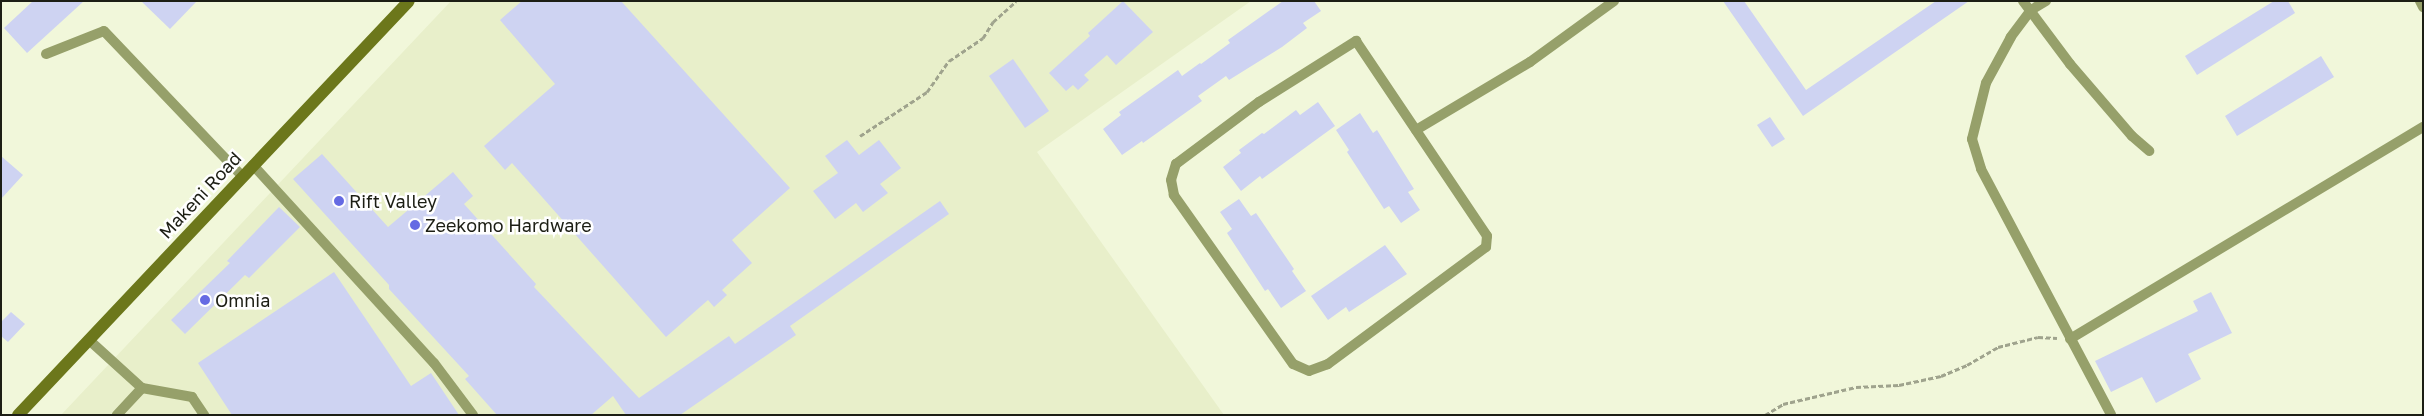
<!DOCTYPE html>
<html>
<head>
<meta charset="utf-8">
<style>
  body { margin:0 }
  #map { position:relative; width:2424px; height:416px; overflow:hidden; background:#f1f7da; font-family:"Golos Text",sans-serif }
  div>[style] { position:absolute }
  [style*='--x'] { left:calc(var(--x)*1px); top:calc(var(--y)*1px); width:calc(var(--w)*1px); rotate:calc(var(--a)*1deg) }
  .built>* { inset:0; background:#e8efca }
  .building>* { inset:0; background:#ced3f2 }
  .path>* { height:3px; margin-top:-1.5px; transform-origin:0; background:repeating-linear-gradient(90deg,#9fa38d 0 5px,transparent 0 7.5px) }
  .service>* { height:10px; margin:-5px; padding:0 5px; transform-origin:5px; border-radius:5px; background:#96a06a }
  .secondary>* { height:12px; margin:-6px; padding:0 6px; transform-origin:6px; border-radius:6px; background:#6c771b }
  .dots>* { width:14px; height:14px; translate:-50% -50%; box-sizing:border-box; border:2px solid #fff; border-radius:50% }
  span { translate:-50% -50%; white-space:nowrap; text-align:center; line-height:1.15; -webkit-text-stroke:5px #fff; paint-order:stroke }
  .street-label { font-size:18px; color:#1c1e14 }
  .poi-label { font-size:18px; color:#1c1e14 }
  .left { translate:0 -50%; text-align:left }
  .frame { position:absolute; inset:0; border:2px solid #1c1e14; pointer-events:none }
</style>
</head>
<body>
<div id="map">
  <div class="built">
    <div style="clip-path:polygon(451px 1px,1251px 1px,1037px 152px,1224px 415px,61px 415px)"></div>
  </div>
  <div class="building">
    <div style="clip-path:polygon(33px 1px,84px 1px,27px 53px,4px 28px)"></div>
    <div style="clip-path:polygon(141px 1px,197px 1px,170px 29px)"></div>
    <div style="clip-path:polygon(522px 1px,621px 1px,790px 188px,732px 240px,752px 263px,722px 290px,727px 295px,714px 307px,708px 300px,666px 337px,512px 163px,505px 170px,484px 146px,555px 84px,500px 20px)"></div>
    <div style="clip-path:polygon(1123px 1px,1153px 32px,1116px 65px,1107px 55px,1084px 75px,1089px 80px,1078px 90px,1073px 85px,1066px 91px,1049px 73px,1090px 36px,1088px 33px)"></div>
    <div style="clip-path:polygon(1283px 1px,1314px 1px,1321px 11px,1303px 23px,1307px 28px,1282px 47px,1229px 80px,1226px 76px,1198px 96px,1202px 101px,1143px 143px,1142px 141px,1122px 155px,1103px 129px,1121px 115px,1119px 112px,1178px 70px,1182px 76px,1200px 63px,1201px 64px,1230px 43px,1228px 40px)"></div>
    <div style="clip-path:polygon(1723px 1px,1744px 1px,1806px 90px,1936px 1px,1969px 1px,1803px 116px)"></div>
    <div style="clip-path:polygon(2274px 1px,2288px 1px,2295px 13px,2197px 75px,2185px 56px)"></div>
    <div style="clip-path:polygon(2321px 56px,2334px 77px,2237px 136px,2225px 116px)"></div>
    <div style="clip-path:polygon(1013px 59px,1049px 111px,1025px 128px,989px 76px)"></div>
    <div style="clip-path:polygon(1318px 102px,1335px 126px,1262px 179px,1260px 176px,1241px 191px,1223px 167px,1241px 153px,1239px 150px,1262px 133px,1264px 134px,1296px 110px,1300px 115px)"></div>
    <div style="clip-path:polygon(1360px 113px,1373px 133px,1377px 130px,1414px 189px,1408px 192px,1420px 210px,1401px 223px,1389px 206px,1384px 209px,1347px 152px,1349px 150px,1336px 130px)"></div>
    <div style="clip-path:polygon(1770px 117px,1785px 139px,1772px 147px,1757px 125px)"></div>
    <div style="clip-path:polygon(847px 140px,859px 155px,879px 140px,901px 168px,880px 184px,888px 193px,863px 212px,856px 203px,835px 219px,813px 191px,838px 173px,825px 156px)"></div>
    <div style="clip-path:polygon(322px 154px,388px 227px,453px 172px,473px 196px,464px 204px,536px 284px,534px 287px,639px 398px,729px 336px,735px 344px,940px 201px,949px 214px,790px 326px,796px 335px,680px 415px,626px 415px,613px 396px,591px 415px,497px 415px,465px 379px,469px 376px,389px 289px,389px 285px,293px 179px)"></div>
    <div style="clip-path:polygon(1px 156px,23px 175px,1px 199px)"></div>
    <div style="clip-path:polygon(1239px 199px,1251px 216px,1256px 213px,1294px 269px,1292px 271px,1306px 291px,1281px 308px,1268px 289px,1265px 291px,1227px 233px,1232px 229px,1220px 212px)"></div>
    <div style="clip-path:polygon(279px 207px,300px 227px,249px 278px,245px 275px,185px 334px,171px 320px,230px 263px,227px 261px)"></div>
    <div style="clip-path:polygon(1385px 245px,1407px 274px,1349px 312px,1346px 307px,1328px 320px,1311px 296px)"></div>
    <div style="clip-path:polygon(334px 272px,411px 386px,431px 373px,459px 415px,232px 415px,198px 363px)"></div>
    <div style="clip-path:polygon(2211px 292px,2232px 333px,2188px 354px,2201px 379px,2156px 403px,2142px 377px,2111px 392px,2095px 361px,2198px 311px,2193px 301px)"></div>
    <div style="clip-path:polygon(11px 312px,25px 324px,8px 342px,1px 336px,1px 322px)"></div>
  </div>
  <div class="path">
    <div style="--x:860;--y:136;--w:80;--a:-33.3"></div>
    <div style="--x:927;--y:92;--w:38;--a:-55"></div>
    <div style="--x:949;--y:61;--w:41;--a:-34.1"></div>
    <div style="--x:983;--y:38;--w:19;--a:-58"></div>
    <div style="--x:993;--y:22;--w:31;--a:-42"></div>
    <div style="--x:1765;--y:415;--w:21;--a:-31"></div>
    <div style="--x:1783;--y:404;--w:75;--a:-13.1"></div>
    <div style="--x:1856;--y:387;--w:43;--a:-2.7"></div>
    <div style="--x:1899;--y:385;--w:43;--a:-12.1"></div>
    <div style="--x:1941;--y:376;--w:28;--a:-23"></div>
    <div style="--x:1967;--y:365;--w:36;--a:-30"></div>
    <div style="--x:1998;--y:347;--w:41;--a:-14"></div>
    <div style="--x:2038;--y:337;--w:19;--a:3"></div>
  </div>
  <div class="service">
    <div style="--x:2023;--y:1;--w:79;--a:53.3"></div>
    <div style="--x:2070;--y:64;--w:95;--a:49.3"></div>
    <div style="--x:2132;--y:136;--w:23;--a:41"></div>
    <div style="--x:2046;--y:1;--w:17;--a:149"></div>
    <div style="--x:2031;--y:10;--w:34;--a:127"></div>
    <div style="--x:2011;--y:37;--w:52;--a:118.5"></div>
    <div style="--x:1986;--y:83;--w:58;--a:104"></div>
    <div style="--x:1972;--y:139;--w:31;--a:73"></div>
    <div style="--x:1981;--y:169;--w:278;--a:62.1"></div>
    <div style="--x:2420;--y:1;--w:7;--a:63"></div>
    <div style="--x:1356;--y:41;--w:235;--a:56.1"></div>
    <div style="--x:1487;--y:236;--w:11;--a:95"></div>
    <div style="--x:1486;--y:247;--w:197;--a:143.5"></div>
    <div style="--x:1328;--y:364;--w:20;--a:160"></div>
    <div style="--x:1309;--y:371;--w:17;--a:-156"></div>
    <div style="--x:1293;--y:364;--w:207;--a:-125.2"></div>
    <div style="--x:1174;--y:195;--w:15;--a:-101"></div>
    <div style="--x:1171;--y:180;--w:17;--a:-73"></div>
    <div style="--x:1176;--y:164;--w:104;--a:-36.8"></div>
    <div style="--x:1259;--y:102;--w:115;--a:-32.2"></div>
    <div style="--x:46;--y:54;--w:62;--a:-21.6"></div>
    <div style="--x:104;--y:31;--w:200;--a:46.4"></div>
    <div style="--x:1416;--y:130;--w:133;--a:-30.8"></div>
    <div style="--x:1530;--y:62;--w:104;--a:-36"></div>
    <div style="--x:253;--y:165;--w:268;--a:47.6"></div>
    <div style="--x:434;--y:363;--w:65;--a:53.1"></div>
    <div style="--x:2070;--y:339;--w:412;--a:-31"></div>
    <div style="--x:89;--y:340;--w:72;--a:42.2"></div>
    <div style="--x:142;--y:388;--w:37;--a:133"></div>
    <div style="--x:142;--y:388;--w:51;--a:10.2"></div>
    <div style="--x:192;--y:397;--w:22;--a:56"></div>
  </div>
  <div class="secondary">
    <div style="--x:18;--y:415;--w:569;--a:-46.64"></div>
  </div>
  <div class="dots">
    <div style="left:339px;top:201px;background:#656ae3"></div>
    <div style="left:415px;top:225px;background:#656ae3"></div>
    <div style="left:205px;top:300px;background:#656ae3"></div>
  </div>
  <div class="street-label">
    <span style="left:200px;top:195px;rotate:-47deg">Makeni Road</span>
  </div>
  <div class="poi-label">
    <span class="left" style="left:349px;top:201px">Rift Valley</span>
    <span class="left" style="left:425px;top:225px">Zeekomo Hardware</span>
    <span class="left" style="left:215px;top:300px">Omnia</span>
  </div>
  <div class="frame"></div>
</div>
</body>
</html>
